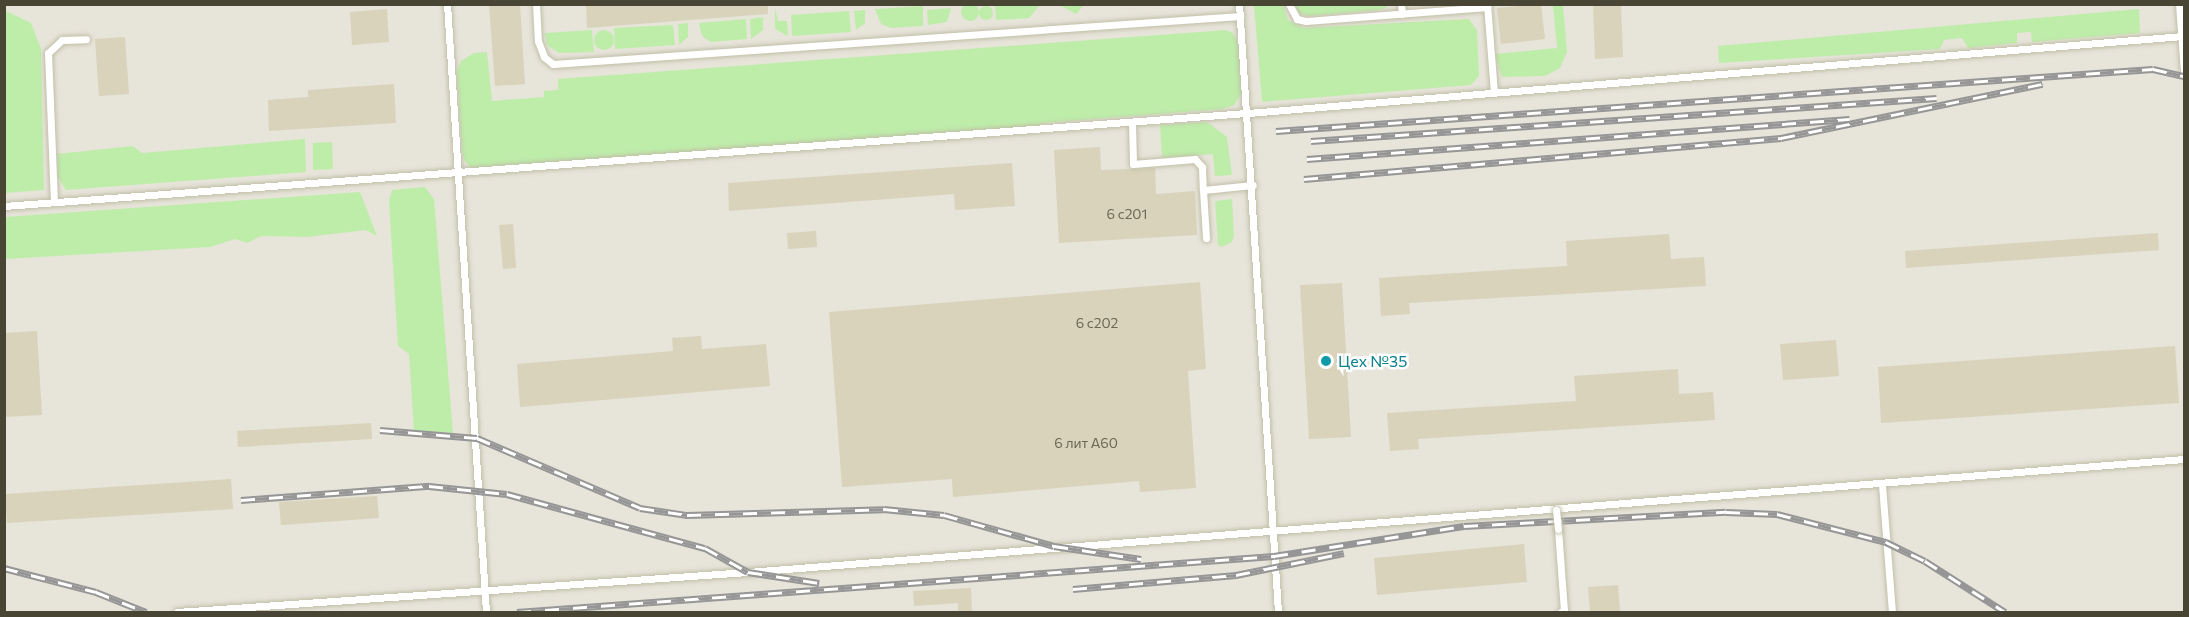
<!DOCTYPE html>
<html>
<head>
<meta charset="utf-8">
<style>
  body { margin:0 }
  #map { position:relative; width:2189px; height:617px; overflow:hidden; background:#f5f4e5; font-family:Commissioner,sans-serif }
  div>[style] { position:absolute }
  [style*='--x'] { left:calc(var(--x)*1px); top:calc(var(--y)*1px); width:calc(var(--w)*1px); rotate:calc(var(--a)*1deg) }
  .industrial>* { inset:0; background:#e7e4da }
  .green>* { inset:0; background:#beedaa }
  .round { border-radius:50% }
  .building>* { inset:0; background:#d8d3ba }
  .roads { filter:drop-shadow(0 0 2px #c1bfa7) drop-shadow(0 0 2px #c1bfa7) }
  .service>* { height:7px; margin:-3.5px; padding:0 3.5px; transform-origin:3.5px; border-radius:3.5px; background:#fff }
  .rail>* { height:7px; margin-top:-3.5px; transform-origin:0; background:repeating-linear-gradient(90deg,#fff 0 14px,#969696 0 28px); box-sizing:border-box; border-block:2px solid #969696 }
  .bridges { filter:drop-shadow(0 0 2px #c1bfa7) drop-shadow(0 0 2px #c1bfa7) }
  .service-bridge>* { height:7px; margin:-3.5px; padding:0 3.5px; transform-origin:3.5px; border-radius:3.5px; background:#fff }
  .dots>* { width:16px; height:16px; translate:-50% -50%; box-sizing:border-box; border:3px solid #fff; border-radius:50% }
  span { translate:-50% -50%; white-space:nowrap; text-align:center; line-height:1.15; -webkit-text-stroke:5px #fff; paint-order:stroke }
  .number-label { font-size:14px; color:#6c6856 }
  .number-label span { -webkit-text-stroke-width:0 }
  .culture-label { font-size:16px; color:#0d838f }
  .left { translate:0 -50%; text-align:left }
  .frame { position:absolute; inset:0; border:6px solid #484534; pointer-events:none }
</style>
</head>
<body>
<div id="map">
  <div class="industrial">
    <div style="clip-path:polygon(4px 5px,2184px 5px,2184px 612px,5px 612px)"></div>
  </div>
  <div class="green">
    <div class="round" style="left:961px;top:3px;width:18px;height:18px"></div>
    <div style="clip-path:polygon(995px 5px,995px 4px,1040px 5px,1029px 18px,996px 20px)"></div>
    <div style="clip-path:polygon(1060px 5px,1083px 5px,1083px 6px,1076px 14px)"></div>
    <div style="clip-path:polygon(1254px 5px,1283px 5px,1288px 20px,1304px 28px,1469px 19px,1477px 30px,1479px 76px,1471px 85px,1262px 102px)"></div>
    <div style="clip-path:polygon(1294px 5px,1391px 5px,1380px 10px,1308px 16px,1299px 13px)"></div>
    <div style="clip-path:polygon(1553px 5px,1563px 5px,1567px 52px,1560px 68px,1545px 76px,1502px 77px,1495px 54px,1557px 48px)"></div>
    <div class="round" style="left:979px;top:6px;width:14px;height:14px"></div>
    <div style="clip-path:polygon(923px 6px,923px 26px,891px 28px,881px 24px,875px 9px)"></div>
    <div style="clip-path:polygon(775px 8px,778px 21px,787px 21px,788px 36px,775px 29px)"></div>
    <div style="clip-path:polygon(951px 8px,947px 22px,928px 25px,927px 10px)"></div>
    <div style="clip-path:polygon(2139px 9px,2140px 33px,2032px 42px,2031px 32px,2017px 33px,2017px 43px,1968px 48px,1962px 38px,1944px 40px,1940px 49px,1719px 63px,1718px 46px)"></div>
    <div style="clip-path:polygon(4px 10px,31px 23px,41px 49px,44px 190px,5px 193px)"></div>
    <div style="clip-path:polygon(865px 10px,865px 23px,856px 30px,854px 11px)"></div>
    <div style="clip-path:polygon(849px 11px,851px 32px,792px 36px,791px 15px)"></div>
    <div style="clip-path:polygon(763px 17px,763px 30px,751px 39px,750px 19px)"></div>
    <div style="clip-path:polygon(746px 19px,747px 39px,711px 42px,703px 37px,700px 29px,699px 23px)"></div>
    <div style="clip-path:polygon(688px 23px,688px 37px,679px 45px,678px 24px)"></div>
    <div style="clip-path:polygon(673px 25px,675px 45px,615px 49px,614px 28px)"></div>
    <div style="clip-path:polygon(592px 30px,594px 52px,559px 53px,547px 45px,545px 33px)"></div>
    <div style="clip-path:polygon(1226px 30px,1233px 33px,1240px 46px,1243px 91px,1234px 105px,1223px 109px,1043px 123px,1035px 128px,473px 170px,464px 160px,462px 149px,457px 71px,461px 61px,474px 53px,487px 52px,492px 101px,544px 97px,544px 91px,558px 90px,558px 79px)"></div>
    <div class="round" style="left:594px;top:30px;width:20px;height:20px"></div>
    <div style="clip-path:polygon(1207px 122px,1227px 137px,1232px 175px,1215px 176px,1213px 154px,1162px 158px,1160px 125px)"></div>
    <div style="clip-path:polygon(305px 139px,306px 172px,66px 190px,58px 177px,57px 154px,133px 146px,142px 153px)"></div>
    <div style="clip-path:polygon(332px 142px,333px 169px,313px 170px,313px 143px)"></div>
    <div style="clip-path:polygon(425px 187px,434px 199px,453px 433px,414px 430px,409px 354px,398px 346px,389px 201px,392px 190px)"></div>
    <div style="clip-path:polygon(360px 192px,377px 236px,366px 230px,307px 237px,261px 236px,247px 243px,235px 239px,210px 247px,5px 259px,5px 217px)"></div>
    <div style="clip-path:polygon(1232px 199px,1234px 236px,1232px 242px,1222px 247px,1218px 245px,1215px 201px)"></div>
  </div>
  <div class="building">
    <div style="clip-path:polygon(489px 4px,520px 4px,525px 84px,495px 86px)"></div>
    <div style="clip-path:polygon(586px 4px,768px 4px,768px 14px,587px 28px)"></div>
    <div style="clip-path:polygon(1541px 4px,1545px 39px,1501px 44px,1497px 8px)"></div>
    <div style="clip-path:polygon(1593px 4px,1621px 4px,1623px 57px,1595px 59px)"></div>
    <div style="clip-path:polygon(387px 9px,389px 42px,352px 45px,350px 12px)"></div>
    <div style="clip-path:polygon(125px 37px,129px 94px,99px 96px,95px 39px)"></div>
    <div style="clip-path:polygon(394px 84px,396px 123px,269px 131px,268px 100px,308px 97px,308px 90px)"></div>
    <div style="clip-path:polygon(1100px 147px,1101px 170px,1155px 168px,1156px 194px,1195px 191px,1197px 235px,1059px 243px,1054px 150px)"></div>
    <div style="clip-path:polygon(1012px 163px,1015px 206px,955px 210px,954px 194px,729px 211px,728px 183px)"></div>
    <div style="clip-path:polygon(513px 224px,516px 268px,503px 269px,499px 225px)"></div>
    <div style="clip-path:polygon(816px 231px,817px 247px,788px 249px,787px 233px)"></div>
    <div style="clip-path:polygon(2158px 233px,2159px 250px,1906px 268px,1905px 251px)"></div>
    <div style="clip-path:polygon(1669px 234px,1671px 259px,1704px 257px,1706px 286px,1409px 303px,1410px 314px,1381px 316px,1379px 278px,1567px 266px,1566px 241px)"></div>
    <div style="clip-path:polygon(1200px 282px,1206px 369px,1188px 371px,1196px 488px,1140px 492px,1139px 481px,953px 497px,952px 479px,842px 487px,829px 312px)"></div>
    <div style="clip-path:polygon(1342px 283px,1351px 437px,1309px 439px,1300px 285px)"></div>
    <div style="clip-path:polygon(37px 331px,42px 415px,4px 417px,4px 333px)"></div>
    <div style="clip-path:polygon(701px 336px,702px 349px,766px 344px,770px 386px,520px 407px,517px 364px,673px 351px,672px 338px)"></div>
    <div style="clip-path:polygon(1836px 340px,1839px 376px,1783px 380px,1780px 344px)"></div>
    <div style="clip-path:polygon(2175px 346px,2179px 403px,1881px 423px,1878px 367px)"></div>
    <div style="clip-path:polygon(1678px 369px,1679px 394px,1713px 392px,1715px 420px,1418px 439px,1419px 449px,1390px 451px,1387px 413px,1576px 401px,1574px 376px)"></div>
    <div style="clip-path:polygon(371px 423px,372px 439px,238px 447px,237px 431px)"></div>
    <div style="clip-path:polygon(231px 479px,233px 509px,7px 523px,5px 494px)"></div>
    <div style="clip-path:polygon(377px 496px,379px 518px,281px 525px,279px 502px)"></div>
    <div style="clip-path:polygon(1524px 544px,1527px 582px,1377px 595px,1374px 558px)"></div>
    <div style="clip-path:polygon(1618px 585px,1620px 612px,1590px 612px,1588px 587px)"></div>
    <div style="clip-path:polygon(971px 588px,972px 612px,958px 612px,958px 603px,914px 606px,913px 591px)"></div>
  </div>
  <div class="roads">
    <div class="service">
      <div style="--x:447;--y:4;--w:609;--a:86.33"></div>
      <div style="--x:536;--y:4;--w:37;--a:87"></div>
      <div style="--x:538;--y:41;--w:17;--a:69"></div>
      <div style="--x:544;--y:57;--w:11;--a:38"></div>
      <div style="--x:553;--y:64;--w:689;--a:-4"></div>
      <div style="--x:1239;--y:4;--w:609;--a:86.33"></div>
      <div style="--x:1289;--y:4;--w:17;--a:62"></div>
      <div style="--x:1297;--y:19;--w:9;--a:13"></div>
      <div style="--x:1306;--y:21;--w:182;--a:-4.4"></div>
      <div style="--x:1401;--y:4;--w:10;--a:84"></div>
      <div style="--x:1487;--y:4;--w:89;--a:85.5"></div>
      <div style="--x:2179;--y:4;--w:68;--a:85.8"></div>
      <div style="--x:1132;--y:122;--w:42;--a:88.6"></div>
      <div style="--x:1133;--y:164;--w:62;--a:-4.6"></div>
      <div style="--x:1195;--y:159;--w:11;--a:49"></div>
      <div style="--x:1202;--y:167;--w:23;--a:88"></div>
      <div style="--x:1203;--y:190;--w:50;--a:-5.7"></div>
      <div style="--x:1203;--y:190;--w:48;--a:86.4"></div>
      <div style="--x:54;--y:202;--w:149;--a:-92.3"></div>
      <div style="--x:48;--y:53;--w:19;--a:-43"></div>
      <div style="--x:62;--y:40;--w:24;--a:-2"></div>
      <div style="--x:4;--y:206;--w:1247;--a:-4.28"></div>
      <div style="--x:1248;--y:113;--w:937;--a:-4.71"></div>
      <div style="--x:1882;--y:485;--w:127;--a:85.5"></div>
      <div style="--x:1558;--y:529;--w:81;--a:85.8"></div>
      <div style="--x:1564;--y:610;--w:4;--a:146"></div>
      <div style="--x:177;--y:612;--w:572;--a:-4.01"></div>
      <div style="--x:748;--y:572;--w:1440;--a:-4.5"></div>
    </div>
  </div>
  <div class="rail">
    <div style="--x:1276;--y:131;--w:879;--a:-4.04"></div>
    <div style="--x:2153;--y:69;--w:32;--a:13"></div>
    <div style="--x:1311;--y:141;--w:627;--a:-3.93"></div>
    <div style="--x:1307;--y:159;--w:544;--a:-4.21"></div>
    <div style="--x:1304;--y:179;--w:479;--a:-4.9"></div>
    <div style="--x:1781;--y:138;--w:267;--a:-11.7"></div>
    <div style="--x:380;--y:430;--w:97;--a:4.7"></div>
    <div style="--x:477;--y:438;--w:177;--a:23.2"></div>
    <div style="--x:640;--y:508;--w:48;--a:8.5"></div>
    <div style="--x:687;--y:515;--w:197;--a:-1.7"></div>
    <div style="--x:884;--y:509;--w:60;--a:5.7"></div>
    <div style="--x:944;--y:515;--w:114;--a:15.7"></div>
    <div style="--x:1054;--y:546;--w:88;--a:8.5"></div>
    <div style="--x:241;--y:500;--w:189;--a:-4.3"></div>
    <div style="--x:429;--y:486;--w:78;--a:5.9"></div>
    <div style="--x:507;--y:494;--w:205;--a:15.3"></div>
    <div style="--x:705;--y:548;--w:49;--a:29.2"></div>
    <div style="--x:748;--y:572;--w:72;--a:8.8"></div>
    <div style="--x:4;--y:568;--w:95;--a:14.6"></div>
    <div style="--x:96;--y:592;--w:54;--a:21.8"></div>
    <div style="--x:1073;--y:589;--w:164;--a:-4.9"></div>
    <div style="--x:1236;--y:575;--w:110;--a:-11.5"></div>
    <div style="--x:517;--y:612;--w:759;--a:-4.23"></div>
    <div style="--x:1274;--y:556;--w:192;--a:-9"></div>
    <div style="--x:1464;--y:526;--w:262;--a:-3.1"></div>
    <div style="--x:1726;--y:512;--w:51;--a:2.2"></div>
    <div style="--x:1777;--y:514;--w:113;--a:14.4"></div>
    <div style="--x:1886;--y:542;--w:43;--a:26"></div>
    <div style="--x:1925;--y:561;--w:95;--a:32.5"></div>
  </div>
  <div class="bridges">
    <div class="service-bridge">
      <div style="--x:1556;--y:510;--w:19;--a:84"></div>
    </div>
  </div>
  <div class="dots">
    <div style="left:1326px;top:361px;background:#0f9aa8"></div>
  </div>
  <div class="number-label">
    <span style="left:1127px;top:214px">6 с201</span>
    <span style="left:1097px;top:323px">6 с202</span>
    <span style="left:1086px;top:443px">6 лит А60</span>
  </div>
  <div class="culture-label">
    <span class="left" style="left:1338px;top:361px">Цех №35</span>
  </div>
  <div class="frame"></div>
</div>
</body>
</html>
